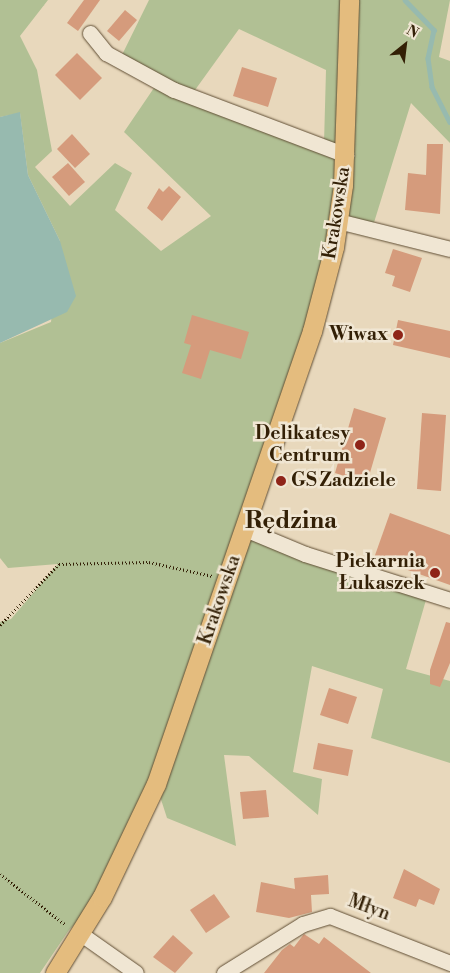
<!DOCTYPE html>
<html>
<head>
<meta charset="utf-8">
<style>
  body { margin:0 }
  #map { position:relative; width:450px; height:973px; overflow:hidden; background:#e8d8bc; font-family:"Libre Bodoni",serif }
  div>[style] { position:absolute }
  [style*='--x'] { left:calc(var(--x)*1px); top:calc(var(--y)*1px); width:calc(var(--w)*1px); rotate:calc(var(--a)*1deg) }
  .green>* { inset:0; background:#b1c094 }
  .water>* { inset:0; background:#97baaf }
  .stream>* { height:4.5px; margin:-2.25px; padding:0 2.25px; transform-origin:2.25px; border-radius:2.25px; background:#97baaf }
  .building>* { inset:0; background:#d59b7c }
  .path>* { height:2.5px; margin-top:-1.25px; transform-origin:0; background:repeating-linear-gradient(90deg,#332006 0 1px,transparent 0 3.5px) }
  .roads { filter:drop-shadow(0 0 1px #604e34) drop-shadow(0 0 1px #604e34) }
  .minor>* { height:15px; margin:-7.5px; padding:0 7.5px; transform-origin:7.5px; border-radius:7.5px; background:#f0e6d3 }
  .major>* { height:19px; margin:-9.5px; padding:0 9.5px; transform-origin:9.5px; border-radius:9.5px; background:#e4bc7e }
  .dots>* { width:14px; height:14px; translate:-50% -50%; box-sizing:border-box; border:2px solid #f0e6d3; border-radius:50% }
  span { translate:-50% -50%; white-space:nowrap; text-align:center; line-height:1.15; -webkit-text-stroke:5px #f0e6d3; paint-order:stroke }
  .street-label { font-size:19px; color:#332006 }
  .poi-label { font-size:19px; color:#332006; font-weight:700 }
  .right { translate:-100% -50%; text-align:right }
  .left { translate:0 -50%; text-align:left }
  .district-label { font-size:24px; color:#332006; font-weight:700 }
  .north { position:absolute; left:380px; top:20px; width:50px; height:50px; -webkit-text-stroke:4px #f0e6d3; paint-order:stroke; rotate:29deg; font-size:14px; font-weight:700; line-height:20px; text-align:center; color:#332006 }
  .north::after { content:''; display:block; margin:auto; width:18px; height:22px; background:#332006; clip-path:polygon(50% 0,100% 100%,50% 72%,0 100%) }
</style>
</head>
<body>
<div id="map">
  <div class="green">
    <div style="clip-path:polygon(evenodd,0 0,48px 0,20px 36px,37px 70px,52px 151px,35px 167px,70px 206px,115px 163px,132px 173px,115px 210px,161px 251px,211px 216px,124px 132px,158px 82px,119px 61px,149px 0,450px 0,439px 57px,450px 61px,450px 143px,411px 103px,372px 229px,338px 221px,245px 529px,428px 593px,406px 669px,450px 681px,450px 763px,371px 738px,383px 689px,312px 666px,293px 772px,322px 779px,318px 815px,249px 756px,224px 755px,236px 846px,167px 818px,156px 784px,102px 897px,69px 930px,40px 973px,0 973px,0 622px,11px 619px,58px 564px,8px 568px,0 558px,0 343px,51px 322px,60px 241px,28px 175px,20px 113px,0 117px,0 0,239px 29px,326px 70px,324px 143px,190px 97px,239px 29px)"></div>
  </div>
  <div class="water">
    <div style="clip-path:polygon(20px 112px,28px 175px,60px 241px,76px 296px,67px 312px,0 343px,0 117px)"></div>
  </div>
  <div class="stream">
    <div style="--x:405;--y:0;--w:42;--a:46"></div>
    <div style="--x:434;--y:30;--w:29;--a:102"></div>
    <div style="--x:428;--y:58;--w:29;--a:82"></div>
    <div style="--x:432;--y:87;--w:39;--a:63"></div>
  </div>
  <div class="building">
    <div style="clip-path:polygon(84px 0,100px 0,78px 31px,67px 23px)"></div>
    <div style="clip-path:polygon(125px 10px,137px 20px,119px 41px,107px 31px)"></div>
    <div style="clip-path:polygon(77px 53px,102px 78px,80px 100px,55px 75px)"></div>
    <div style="clip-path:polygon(242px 67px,277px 78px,268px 107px,233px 96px)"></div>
    <div style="clip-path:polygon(72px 134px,90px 154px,75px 168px,57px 149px)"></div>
    <div style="clip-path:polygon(427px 144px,443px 144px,440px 214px,405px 210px,408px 173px,426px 175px)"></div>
    <div style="clip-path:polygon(68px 163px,85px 182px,69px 196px,52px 177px)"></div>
    <div style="clip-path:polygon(169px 186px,181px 197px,162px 221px,147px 208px,159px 188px,163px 192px)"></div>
    <div style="clip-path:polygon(393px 249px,422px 258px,410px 292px,392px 286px,395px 276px,385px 273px)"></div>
    <div style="clip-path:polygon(192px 315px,249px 332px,241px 359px,210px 350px,201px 379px,182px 373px,191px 345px,184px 343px)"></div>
    <div style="clip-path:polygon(398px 320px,450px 331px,450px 358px,393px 345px)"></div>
    <div style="clip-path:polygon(354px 408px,386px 418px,367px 483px,335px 473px)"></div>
    <div style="clip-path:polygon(422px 413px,446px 415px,441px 491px,417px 489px)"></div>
    <div style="clip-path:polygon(390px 513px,450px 535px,450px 585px,374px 558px)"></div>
    <div style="clip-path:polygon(446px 622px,450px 623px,450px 663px,440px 687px,430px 684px,430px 670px)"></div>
    <div style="clip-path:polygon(329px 688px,357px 697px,348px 724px,320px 715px)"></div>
    <div style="clip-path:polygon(318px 743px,353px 750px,348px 776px,313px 769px)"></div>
    <div style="clip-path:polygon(266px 790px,269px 817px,243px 819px,240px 792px)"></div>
    <div style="clip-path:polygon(404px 869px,440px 889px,434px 905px,419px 899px,416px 907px,393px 898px)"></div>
    <div style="clip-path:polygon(328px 875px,329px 894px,311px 895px,312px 912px,289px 918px,256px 912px,261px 882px,295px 889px,294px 878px)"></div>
    <div style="clip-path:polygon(214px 894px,230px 917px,206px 933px,190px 910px)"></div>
    <div style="clip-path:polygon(304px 934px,319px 944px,324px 937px,371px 973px,264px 973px,282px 950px,290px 944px,294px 947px)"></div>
    <div style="clip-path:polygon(173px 935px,193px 953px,175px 973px,153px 957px)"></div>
  </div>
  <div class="path">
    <div style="--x:0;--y:625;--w:85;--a:-46"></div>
    <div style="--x:59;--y:564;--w:90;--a:-1.3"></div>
    <div style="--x:149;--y:562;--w:65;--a:12.5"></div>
    <div style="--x:0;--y:874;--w:83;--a:37.7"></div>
  </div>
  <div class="roads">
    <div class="minor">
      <div style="--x:90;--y:33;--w:26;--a:51"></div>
      <div style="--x:106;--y:53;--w:77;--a:28.6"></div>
      <div style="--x:174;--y:90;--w:184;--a:20.7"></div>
      <div style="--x:338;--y:221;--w:115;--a:14"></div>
      <div style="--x:245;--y:529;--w:65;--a:22.6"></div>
      <div style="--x:305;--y:554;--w:152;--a:17.6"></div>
      <div style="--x:81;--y:934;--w:67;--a:35.3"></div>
      <div style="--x:224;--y:973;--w:93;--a:-31.8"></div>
      <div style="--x:303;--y:924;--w:28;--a:-17"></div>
      <div style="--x:330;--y:916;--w:129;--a:21.4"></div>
    </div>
    <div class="major">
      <div style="--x:55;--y:973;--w:89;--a:-58.3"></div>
      <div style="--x:102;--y:897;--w:125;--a:-64.5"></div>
      <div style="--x:156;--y:784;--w:479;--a:-71"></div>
      <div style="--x:312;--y:331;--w:87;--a:-75.3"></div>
      <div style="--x:334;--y:247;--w:63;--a:-81.7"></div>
      <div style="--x:343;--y:185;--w:185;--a:-88.1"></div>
    </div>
  </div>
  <div class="dots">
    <div style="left:398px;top:335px;background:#8f2418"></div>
    <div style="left:360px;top:445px;background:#8f2418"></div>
    <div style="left:281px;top:481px;background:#8f2418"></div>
    <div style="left:435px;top:573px;background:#8f2418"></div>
  </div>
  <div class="street-label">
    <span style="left:337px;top:213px;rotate:-81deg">Krakowska</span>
    <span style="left:220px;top:600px;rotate:-71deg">Krakowska</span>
    <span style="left:369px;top:908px;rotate:20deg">Młyn</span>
  </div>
  <div class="poi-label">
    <span class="right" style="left:388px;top:335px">Wiwax</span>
    <span class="right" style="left:350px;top:445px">Delikatesy<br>Centrum</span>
    <span class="left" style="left:291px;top:481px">GS Zadziele</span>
    <span class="right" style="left:425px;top:573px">Piekarnia<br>Łukaszek</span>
  </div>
  <div class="district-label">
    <span style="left:291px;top:522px">Rędzina</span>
  </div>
  <div class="north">N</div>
</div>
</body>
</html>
